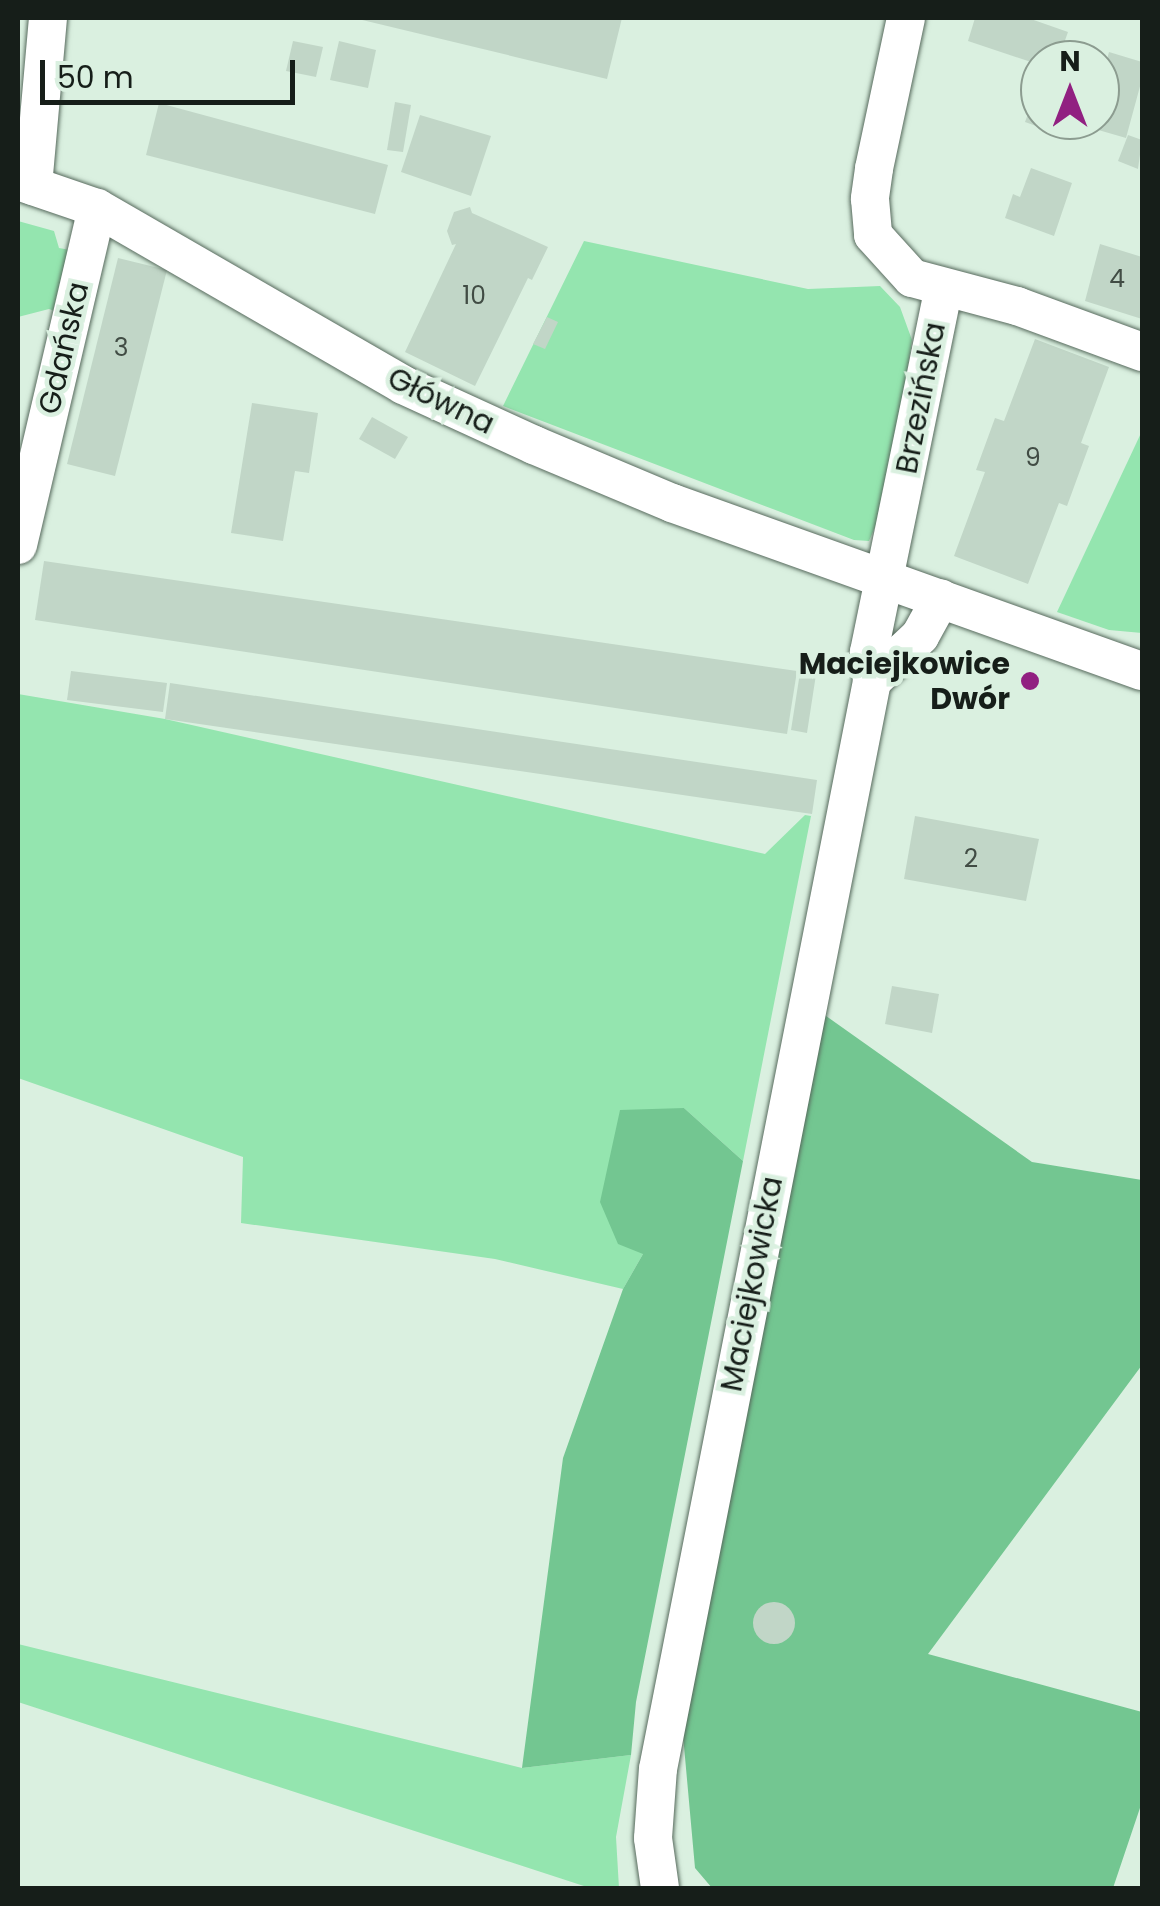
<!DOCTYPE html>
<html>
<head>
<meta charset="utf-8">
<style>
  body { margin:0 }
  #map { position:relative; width:1160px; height:1906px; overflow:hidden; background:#daf0e0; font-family:Poppins,sans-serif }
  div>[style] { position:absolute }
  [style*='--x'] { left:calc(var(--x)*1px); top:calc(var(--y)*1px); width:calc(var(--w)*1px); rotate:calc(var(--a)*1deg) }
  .green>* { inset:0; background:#94e5af }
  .forest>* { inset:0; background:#73c691 }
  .building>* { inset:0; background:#c1d6c7 }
  .round { border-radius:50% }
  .roads { filter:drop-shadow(0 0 2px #576a5d) drop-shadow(0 0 2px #576a5d) }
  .minor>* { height:38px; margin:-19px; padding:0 19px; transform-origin:19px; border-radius:19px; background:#fff }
  .dots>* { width:28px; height:28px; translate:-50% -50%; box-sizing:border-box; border:5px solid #daf0e0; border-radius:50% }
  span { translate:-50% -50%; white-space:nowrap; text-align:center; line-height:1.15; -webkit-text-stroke:9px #daf0e0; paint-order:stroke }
  .number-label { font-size:25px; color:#414c44 }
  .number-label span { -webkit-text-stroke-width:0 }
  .street-label { font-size:30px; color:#161e19 }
  .poi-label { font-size:30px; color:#161e19; font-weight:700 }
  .right { translate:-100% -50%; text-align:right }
  .frame { position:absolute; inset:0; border:20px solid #161e19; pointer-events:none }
  .north { position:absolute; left:1020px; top:40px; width:100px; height:100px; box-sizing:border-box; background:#daf0e0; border:2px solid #8c9c90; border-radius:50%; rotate:0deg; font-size:28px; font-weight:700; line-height:40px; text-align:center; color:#161e19 }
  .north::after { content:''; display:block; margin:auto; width:35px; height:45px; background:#912081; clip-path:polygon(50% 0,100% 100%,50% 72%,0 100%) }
  .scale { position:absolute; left:40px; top:60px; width:255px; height:45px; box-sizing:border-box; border:5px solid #161e19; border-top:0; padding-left:12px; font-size:30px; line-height:35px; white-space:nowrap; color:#161e19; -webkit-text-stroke:8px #daf0e0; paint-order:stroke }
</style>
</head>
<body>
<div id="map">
  <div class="green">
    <div style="clip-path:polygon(18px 221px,54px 231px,59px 248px,70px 250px,57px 312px,49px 309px,18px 317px)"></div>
    <div style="clip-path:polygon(584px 241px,808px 289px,880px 286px,900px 307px,912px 340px,899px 426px,878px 520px,869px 541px,854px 540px,503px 406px)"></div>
    <div style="clip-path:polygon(1142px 431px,1142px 633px,1109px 630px,1057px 612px)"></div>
    <div style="clip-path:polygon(18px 694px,165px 719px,765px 854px,805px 815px,811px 816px,743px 1161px,684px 1108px,643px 1254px,623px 1289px,495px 1259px,241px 1223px,243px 1157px,18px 1078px)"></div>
    <div style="clip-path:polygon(18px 1644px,522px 1768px,631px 1755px,616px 1837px,619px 1888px,590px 1888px,18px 1702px)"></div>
  </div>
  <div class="forest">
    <div style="clip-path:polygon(812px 1006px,1032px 1162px,1142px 1180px,1142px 1365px,928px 1654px,1142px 1712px,1142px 1802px,1113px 1888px,712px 1888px,695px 1868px,682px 1724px)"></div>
    <div style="clip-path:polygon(684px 1108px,743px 1161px,636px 1702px,631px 1755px,522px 1768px,563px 1458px,623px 1289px,643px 1254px,618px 1244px,600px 1202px,620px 1110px)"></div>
  </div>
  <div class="building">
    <div style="clip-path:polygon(354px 18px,622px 18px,607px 79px)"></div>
    <div style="clip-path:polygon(975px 18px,1028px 18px,1068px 32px,1058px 60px,1040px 60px,1040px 65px,968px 41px)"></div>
    <div style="clip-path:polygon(293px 41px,323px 47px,316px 77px,286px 71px)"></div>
    <div style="clip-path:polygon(339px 41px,376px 50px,368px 88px,330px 80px)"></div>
    <div style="clip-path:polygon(1109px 52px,1142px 62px,1142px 79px,1126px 138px,1088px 127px,1090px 120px,1100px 120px,1100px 85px)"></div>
    <div style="clip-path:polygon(1040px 82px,1040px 120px,1057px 120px,1053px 132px,1025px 122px)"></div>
    <div style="clip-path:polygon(395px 102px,411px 105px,403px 152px,387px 150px)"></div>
    <div style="clip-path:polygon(159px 103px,388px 165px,375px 214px,146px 155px)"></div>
    <div style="clip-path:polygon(420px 115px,491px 136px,471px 196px,401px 172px)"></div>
    <div style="clip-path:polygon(1128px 135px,1142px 140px,1138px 169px,1118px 161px)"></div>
    <div style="clip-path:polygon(1031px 168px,1072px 183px,1054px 236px,1005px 218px,1013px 194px,1020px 197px)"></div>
    <div style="clip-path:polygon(470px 207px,472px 213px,548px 247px,532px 280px,528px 278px,475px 386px,405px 352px,456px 244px,452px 245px,447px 231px,454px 212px)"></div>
    <div style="clip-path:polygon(1100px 244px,1142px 257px,1142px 319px,1085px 301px)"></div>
    <div style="clip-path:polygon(118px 258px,167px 270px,115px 476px,67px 464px)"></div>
    <div style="clip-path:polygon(547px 317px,558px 322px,545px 349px,533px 344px)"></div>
    <div style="clip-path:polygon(1035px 339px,1109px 367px,1081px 443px,1089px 446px,1067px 506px,1059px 503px,1028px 584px,954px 556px,985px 472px,976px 470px,995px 418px,1004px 421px)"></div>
    <div style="clip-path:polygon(252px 403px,318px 413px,309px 473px,295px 471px,283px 541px,231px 533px)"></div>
    <div style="clip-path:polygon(372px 417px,408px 437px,395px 459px,359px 439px)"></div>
    <div style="clip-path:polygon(44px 561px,797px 671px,787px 734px,35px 620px)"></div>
    <div style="clip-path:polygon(801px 666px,817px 668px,807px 733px,791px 730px)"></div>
    <div style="clip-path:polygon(71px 671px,167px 683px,163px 712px,67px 700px)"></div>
    <div style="clip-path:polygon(170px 683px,817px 780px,812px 814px,165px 719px)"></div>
    <div style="clip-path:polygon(915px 816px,1039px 839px,1026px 901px,904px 879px)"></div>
    <div style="clip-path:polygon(892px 986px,939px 994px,932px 1033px,885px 1024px)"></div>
    <div class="round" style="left:753px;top:1602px;width:42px;height:42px"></div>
  </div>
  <div class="roads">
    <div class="minor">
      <div style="--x:906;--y:18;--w:154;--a:102"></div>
      <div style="--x:874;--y:169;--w:30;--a:98"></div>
      <div style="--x:870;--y:199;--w:36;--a:85"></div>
      <div style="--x:873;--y:235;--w:58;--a:47.8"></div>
      <div style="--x:912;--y:278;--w:109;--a:14.9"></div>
      <div style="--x:1017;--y:306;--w:133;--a:20.2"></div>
      <div style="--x:18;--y:181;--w:83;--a:18.9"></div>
      <div style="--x:97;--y:208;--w:354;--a:30"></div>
      <div style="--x:403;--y:385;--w:144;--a:24.6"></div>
      <div style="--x:534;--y:445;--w:150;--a:22.8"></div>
      <div style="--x:672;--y:503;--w:499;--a:19.7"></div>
      <div style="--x:33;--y:186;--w:169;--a:-84.9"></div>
      <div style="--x:18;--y:545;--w:346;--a:-76.8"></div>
      <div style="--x:872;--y:681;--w:66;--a:-43.2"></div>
      <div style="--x:920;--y:636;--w:43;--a:-61.1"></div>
      <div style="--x:660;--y:1888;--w:50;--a:-98"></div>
      <div style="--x:653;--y:1838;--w:69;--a:-85.9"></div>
      <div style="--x:658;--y:1769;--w:1109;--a:-78.87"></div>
      <div style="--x:872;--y:681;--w:29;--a:-96"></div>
      <div style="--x:869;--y:652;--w:369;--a:-78.4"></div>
    </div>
  </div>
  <div class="dots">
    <div style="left:1030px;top:681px;background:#912081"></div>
  </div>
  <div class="number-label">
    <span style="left:1117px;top:279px">4</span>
    <span style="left:474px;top:296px">10</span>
    <span style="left:121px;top:348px">3</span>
    <span style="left:1033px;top:458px">9</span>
    <span style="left:971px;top:859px">2</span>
  </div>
  <div class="street-label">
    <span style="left:64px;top:348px;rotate:-77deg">Gdańska</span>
    <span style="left:921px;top:398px;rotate:-79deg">Brzezińska</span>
    <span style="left:441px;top:401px;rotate:26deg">Główna</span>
    <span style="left:752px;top:1284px;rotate:-79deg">Maciejkowicka</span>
  </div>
  <div class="poi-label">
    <span class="right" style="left:1010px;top:681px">Maciejkowice<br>Dwór</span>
  </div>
  <div class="frame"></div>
  <div class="north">N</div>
  <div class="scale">50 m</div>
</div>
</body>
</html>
